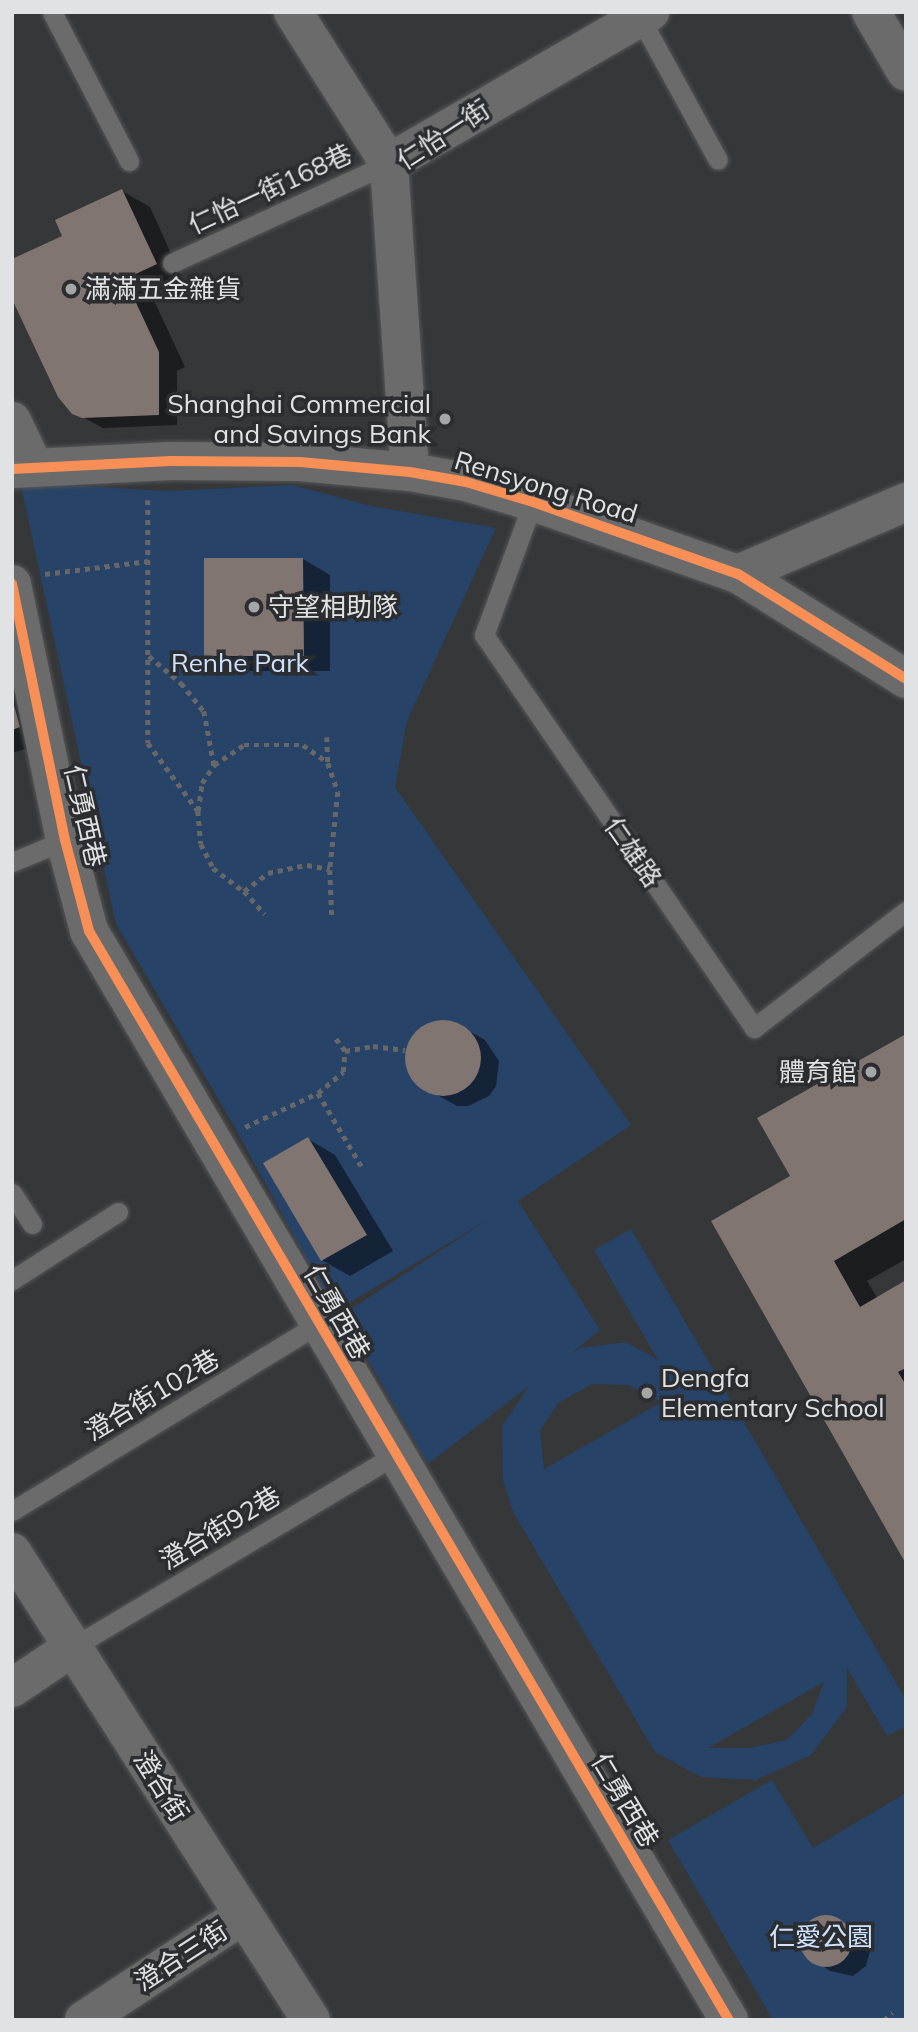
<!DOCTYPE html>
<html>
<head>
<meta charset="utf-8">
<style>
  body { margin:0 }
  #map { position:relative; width:918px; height:2032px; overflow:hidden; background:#363739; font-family:Mulish,"Noto Sans TC",sans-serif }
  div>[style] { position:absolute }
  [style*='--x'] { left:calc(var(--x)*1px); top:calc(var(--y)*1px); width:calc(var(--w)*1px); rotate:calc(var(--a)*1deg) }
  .green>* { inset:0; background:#274367 }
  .shadow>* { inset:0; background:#0007 }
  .building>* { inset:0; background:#807571 }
  .round { border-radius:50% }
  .path>* { height:4.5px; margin-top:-2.25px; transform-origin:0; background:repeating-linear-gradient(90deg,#676769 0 5px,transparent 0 10px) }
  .roads { filter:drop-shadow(0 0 2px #565657) drop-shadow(0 0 2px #565657) }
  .service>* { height:19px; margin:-9.5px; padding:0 9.5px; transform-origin:9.5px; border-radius:9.5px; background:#6b6b6b }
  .minor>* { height:38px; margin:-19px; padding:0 19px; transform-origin:19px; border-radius:19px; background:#6b6b6b }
  .tertiary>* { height:38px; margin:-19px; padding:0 19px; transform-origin:19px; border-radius:19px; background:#6b6b6b }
  .cycleway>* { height:10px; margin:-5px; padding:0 5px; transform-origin:5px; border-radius:5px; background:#f78f57 }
  .dots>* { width:19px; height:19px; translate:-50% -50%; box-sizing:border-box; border:4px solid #2b2d30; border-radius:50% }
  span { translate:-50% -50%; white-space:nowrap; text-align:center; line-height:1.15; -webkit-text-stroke:7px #2b2d30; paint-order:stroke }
  .street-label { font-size:26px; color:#e1e2e4 }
  .poi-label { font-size:26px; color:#e1e2e4 }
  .left { translate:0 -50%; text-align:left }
  .right { translate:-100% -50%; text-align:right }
  .park-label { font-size:26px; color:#cee3fe }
  .frame { position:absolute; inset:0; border:14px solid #e1e2e4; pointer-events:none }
</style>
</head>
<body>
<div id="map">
  <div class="green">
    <div style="clip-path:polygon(evenodd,49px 484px,166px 491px,292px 485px,371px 506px,496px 528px,407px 721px,395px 787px,631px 1125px,518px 1201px,600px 1330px,572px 1353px,581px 1348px,626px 1342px,658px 1360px,594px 1250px,631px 1229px,906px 1700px,906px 1726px,887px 1736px,847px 1668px,847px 1707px,811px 1755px,756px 1780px,701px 1777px,655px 1752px,513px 1512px,503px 1480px,502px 1426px,529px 1386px,428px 1464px,342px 1315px,489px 1219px,339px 1309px,323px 1289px,234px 1126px,116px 924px,21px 486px,49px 484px,592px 1384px,628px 1385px,662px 1402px,544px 1469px,540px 1431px,558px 1403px,592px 1384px,49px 484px,824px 1682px,812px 1714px,787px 1740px,749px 1748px,708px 1748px,824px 1682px)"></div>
    <div style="clip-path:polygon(772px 1780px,813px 1848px,906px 1793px,906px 2020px,773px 2020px,668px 1840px)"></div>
  </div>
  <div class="shadow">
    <div style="clip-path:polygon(122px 191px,150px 207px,183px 280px,151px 294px,185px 367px,177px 371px,177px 425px,103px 428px,73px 412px,65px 237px)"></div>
    <div style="clip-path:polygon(303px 559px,330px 575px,330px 671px,234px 671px,206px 655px)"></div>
    <div style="clip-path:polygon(12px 594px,47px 743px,12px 753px)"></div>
    <div style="clip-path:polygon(441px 1021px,465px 1029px,485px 1040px,499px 1061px,496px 1086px,489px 1096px,468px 1106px,457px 1106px,416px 1083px,406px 1062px,411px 1039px,428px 1024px)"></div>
    <div style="clip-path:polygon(906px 1036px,906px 1259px,867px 1281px,878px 1299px,906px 1283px,906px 1560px,794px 1176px)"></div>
    <div style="clip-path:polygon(308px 1139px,335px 1155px,393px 1251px,350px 1276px,322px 1260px,265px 1164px)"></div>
    <div style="clip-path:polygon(830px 1917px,864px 1936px,870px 1951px,866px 1966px,853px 1976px,830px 1971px,805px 1954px,801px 1939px,808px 1924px)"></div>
  </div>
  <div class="building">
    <div style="clip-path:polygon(122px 189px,157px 264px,125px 279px,159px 352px,159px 415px,82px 418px,72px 414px,58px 397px,12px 299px,12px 259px,62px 236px,55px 220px)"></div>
    <div style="clip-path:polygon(204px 558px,303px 558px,304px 656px,204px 656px)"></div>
    <div style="clip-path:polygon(12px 698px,20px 727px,12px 730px)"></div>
    <div class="round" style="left:405px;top:1020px;width:76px;height:76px"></div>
    <div style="clip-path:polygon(906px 1034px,906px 1219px,834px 1261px,860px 1307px,906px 1280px,906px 1368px,898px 1372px,906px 1385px,906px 1564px,711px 1221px,790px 1176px,757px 1118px)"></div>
    <div style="clip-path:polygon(308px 1137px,367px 1235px,321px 1261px,263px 1163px)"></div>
    <div class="round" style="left:800px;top:1915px;width:52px;height:52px"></div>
  </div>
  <div class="path">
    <div style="--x:148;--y:500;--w:243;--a:90"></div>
    <div style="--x:148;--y:743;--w:84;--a:53.7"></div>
    <div style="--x:198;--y:811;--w:33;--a:85"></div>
    <div style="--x:201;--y:844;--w:27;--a:63"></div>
    <div style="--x:213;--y:868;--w:39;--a:37"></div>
    <div style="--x:244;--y:891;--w:31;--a:48"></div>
    <div style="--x:45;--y:574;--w:104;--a:-7.2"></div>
    <div style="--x:149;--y:656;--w:42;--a:40.2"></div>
    <div style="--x:181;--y:683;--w:36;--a:51"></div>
    <div style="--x:204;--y:711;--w:55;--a:79.5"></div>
    <div style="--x:327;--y:737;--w:26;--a:88"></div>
    <div style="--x:328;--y:763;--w:31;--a:71"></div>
    <div style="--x:338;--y:792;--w:78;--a:95.9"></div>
    <div style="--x:330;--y:870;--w:48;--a:87.6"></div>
    <div style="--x:198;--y:811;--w:28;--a:-82"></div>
    <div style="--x:202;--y:783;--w:22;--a:-56"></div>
    <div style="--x:214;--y:765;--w:36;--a:-34"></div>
    <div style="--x:244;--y:745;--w:59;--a:0"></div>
    <div style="--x:303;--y:745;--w:29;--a:35"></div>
    <div style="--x:244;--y:891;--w:30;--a:-37"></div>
    <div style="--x:268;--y:873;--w:40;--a:-12"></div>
    <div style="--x:307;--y:865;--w:23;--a:10"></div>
    <div style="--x:345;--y:1051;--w:28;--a:-10"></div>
    <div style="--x:373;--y:1046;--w:32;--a:7"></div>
    <div style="--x:318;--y:1093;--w:86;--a:59.3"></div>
    <div style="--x:245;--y:1127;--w:81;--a:-25"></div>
    <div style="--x:318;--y:1093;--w:33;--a:-40"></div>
    <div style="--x:343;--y:1072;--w:21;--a:-85"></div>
    <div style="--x:345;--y:1051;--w:18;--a:-128"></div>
    <div style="--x:884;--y:2020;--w:11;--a:-41"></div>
  </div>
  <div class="roads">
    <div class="service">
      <div style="--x:52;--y:12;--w:168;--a:62.7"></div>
      <div style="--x:638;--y:14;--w:166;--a:61.3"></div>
      <div style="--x:172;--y:263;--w:239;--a:-24.7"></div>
      <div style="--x:533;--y:502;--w:142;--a:110.2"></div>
      <div style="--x:484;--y:635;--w:477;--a:55.5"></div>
      <div style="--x:754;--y:1028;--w:192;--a:-37.6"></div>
      <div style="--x:12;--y:862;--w:57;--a:-22.5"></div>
      <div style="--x:12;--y:1193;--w:37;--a:57"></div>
      <div style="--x:12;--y:1280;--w:126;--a:-32.7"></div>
      <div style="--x:12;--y:1511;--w:359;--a:-31.4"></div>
      <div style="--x:73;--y:1647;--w:375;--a:-30.8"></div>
    </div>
    <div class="minor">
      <div style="--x:293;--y:12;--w:179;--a:57.6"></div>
      <div style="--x:871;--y:12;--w:69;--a:59.7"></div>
      <div style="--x:12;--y:421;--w:51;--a:64.4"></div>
      <div style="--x:410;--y:472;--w:310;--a:-93.9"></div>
      <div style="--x:389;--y:163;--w:302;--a:-30.1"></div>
      <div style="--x:738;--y:574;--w:183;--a:-23.2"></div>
      <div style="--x:12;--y:584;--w:261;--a:78.3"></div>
      <div style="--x:65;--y:840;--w:94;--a:75.2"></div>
      <div style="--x:89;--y:931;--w:1263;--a:59.56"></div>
      <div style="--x:12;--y:1552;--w:555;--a:57.43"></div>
      <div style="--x:12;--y:1688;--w:73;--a:-33.9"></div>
      <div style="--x:84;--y:2020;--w:191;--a:-33.4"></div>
    </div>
    <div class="tertiary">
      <div style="--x:12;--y:469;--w:159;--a:-2.9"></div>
      <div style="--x:171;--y:461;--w:129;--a:0.4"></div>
      <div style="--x:300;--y:462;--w:110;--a:5.2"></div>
      <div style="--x:410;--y:472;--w:57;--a:10.1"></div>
      <div style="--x:466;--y:482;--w:70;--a:16.6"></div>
      <div style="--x:533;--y:502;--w:217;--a:19.4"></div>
      <div style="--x:738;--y:574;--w:198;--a:32"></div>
    </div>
  </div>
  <div class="cycleway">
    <div style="--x:12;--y:469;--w:159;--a:-2.9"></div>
    <div style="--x:171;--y:461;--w:129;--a:0.4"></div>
    <div style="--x:300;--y:462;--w:110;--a:5.2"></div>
    <div style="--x:410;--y:472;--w:57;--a:10.1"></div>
    <div style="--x:466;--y:482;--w:70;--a:16.6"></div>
    <div style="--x:533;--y:502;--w:217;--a:19.4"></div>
    <div style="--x:738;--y:574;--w:198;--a:32"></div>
    <div style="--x:12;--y:584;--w:261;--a:78.3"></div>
    <div style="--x:65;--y:840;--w:94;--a:75.2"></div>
    <div style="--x:89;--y:931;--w:1263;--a:59.56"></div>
  </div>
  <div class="dots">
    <div style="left:71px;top:289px;background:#a5a6a8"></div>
    <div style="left:445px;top:419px;background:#a5a6a8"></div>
    <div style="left:254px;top:607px;background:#a5a6a8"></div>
    <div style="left:871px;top:1072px;background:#a5a6a8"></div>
    <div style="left:647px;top:1393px;background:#a5a6a8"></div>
  </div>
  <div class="street-label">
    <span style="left:443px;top:135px;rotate:-33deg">仁怡一街</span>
    <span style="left:270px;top:189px;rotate:-25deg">仁怡一街168巷</span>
    <span style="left:546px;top:487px;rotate:17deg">Rensyong Road</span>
    <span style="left:85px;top:816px;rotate:77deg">仁勇西巷</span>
    <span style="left:633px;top:852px;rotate:55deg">仁雄路</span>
    <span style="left:337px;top:1312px;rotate:60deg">仁勇西巷</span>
    <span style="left:152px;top:1395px;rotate:-31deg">澄合街102巷</span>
    <span style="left:220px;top:1528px;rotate:-31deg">澄合街92巷</span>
    <span style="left:161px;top:1786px;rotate:58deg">澄合街</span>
    <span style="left:625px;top:1800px;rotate:59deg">仁勇西巷</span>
    <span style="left:181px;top:1956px;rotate:-33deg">澄合三街</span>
  </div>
  <div class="poi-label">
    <span class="left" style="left:85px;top:289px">滿滿五金雜貨</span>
    <span class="right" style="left:431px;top:419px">Shanghai Commercial<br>and Savings Bank</span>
    <span class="left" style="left:268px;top:607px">守望相助隊</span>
    <span class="right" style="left:857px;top:1072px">體育館</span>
    <span class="left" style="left:661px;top:1393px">Dengfa<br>Elementary School</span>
  </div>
  <div class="park-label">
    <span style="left:240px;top:663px">Renhe Park</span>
    <span style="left:821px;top:1937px">仁愛公園</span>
  </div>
  <div class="frame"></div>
</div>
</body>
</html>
